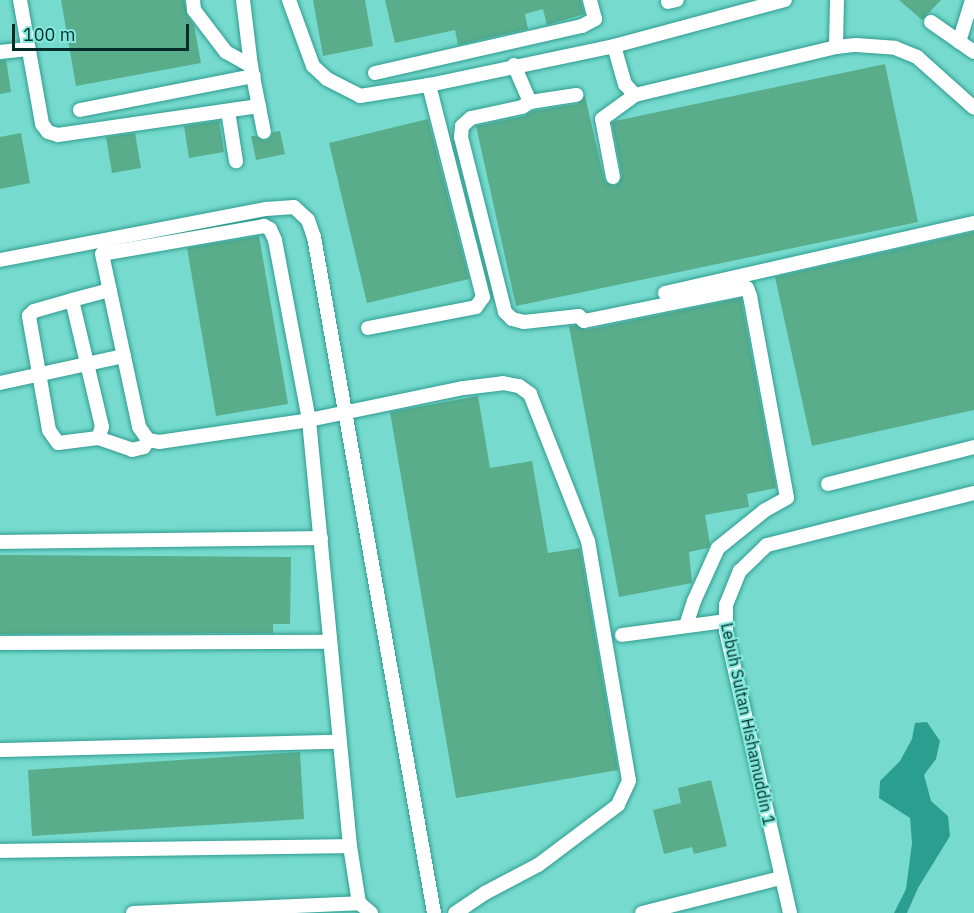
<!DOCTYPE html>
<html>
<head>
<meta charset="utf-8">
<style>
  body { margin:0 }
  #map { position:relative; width:974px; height:913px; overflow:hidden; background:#76dbce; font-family:"IBM Plex Sans",sans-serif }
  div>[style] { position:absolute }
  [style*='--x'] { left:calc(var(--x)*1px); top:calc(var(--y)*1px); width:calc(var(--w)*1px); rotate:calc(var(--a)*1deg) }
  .water>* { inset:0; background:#2b9e92 }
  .building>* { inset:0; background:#59ad8b }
  .roads { filter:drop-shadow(0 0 2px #2f9b90) drop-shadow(0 0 2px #2f9b90) }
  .minor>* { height:14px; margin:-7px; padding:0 7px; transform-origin:7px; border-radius:7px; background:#fff }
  span { translate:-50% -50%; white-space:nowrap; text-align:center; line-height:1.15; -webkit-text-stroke:4.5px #83e8db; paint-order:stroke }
  .street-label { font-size:16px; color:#002d29 }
  .scale { position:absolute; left:12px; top:24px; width:177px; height:27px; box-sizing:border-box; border:3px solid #002d29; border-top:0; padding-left:8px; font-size:18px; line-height:21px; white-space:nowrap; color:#002d29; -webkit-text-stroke:4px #83e8db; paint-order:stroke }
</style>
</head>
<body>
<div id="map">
  <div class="water">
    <div style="clip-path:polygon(927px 722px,940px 741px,936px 759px,924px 775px,931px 801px,948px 816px,950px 836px,918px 888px,907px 913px,894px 913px,906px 889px,912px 843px,910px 818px,879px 798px,880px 781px,900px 761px,912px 739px,915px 723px)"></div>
  </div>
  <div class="building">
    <div style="clip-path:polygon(61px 0,184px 0,187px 15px,194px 25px,201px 63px,76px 86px)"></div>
    <div style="clip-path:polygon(313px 0,365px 0,373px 46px,323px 56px)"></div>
    <div style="clip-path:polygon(385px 0,581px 0,584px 14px,547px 25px,543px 9px,525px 14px,528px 29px,458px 45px,455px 30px,395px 43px)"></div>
    <div style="clip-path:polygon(899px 0,941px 0,922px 20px)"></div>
    <div style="clip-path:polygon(6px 60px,11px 92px,0 94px,0 61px)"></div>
    <div style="clip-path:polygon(885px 64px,918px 222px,516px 306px,476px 126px,524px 116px,533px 111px,577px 104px,585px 96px,604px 179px,607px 183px,614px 186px,619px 183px,622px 176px,612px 123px,615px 121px)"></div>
    <div style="clip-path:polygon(428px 119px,469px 279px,367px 303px,329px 143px)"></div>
    <div style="clip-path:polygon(219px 121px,224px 152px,189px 158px,184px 126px)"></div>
    <div style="clip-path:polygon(280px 131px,285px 154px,256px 160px,251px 136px,256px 136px,265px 141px,270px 138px,273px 132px)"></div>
    <div style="clip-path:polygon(21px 133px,30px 183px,0 189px,0 137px)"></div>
    <div style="clip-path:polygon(135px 133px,141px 168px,112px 173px,106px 137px)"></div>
    <div style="clip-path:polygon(974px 232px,974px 410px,812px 446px,775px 277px)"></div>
    <div style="clip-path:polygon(259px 236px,288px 404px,216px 416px,187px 248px)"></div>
    <div style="clip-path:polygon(741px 298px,776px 488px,747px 494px,749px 507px,705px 515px,710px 544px,708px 548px,689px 552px,692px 583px,619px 597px,569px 326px,576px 325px,586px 330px)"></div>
    <div style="clip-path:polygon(478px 396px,490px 468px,532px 461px,548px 553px,580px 548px,618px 770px,456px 798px,390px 412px)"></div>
    <div style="clip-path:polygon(0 555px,291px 557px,290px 624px,273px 624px,273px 633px,0 634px)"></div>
    <div style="clip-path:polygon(300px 752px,304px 819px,32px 836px,28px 770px)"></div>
    <div style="clip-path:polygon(711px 780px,727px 846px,694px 854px,692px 847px,664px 854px,653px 810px,681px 803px,678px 788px)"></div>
  </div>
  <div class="roads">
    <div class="minor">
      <div style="--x:20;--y:0;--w:126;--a:79.9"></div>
      <div style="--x:42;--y:124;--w:10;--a:53"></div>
      <div style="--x:48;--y:132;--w:10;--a:17"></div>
      <div style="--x:58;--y:135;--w:203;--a:-8.2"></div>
      <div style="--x:193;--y:0;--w:10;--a:84"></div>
      <div style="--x:194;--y:10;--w:53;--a:52.7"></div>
      <div style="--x:226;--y:52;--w:29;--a:29"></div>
      <div style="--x:243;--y:0;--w:66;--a:83.1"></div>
      <div style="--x:251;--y:66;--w:67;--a:78.9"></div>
      <div style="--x:289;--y:0;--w:70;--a:70"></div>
      <div style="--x:313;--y:66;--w:19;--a:43"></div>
      <div style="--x:327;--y:79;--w:37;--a:27"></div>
      <div style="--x:360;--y:96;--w:70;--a:-9.1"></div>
      <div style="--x:429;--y:85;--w:189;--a:-11.9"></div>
      <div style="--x:614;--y:46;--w:177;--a:-15.1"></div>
      <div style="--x:668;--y:2;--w:9;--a:-13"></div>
      <div style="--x:931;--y:22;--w:52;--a:34.9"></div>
      <div style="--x:959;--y:42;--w:44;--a:-72.8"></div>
      <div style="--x:614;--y:46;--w:40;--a:74"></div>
      <div style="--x:625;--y:84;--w:15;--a:48"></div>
      <div style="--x:635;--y:95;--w:207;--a:-13.4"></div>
      <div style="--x:836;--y:47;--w:20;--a:-6"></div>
      <div style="--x:856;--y:45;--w:39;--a:4"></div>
      <div style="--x:895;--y:48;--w:24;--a:22"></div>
      <div style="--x:917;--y:57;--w:76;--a:41.8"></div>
      <div style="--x:836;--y:47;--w:47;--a:-88.8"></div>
      <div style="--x:0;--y:52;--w:28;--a:-6"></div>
      <div style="--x:514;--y:65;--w:40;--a:66.6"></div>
      <div style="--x:530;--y:102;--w:9;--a:148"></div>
      <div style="--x:522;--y:107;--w:52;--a:167.8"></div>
      <div style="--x:471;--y:118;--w:12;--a:138"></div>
      <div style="--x:462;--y:126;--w:11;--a:95"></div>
      <div style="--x:461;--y:137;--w:180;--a:75.9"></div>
      <div style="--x:505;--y:312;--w:10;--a:45"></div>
      <div style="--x:512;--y:319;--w:12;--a:14"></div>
      <div style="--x:524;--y:322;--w:55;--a:-6.2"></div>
      <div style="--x:579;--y:316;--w:7;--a:45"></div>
      <div style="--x:584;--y:321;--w:166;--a:-11.4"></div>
      <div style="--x:747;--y:288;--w:9;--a:69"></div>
      <div style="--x:750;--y:296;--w:205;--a:79.6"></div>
      <div style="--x:787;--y:498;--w:26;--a:151"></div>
      <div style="--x:764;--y:511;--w:59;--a:141.2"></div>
      <div style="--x:718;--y:548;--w:58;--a:114.4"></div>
      <div style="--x:694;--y:601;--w:26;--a:108"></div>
      <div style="--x:375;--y:73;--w:212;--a:-12.8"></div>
      <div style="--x:582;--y:26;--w:15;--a:-28"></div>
      <div style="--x:595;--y:19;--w:20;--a:-105"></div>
      <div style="--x:530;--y:102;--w:47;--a:-8.7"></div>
      <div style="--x:80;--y:110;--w:177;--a:-11.1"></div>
      <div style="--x:228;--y:111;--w:51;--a:80.9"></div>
      <div style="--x:613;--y:177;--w:59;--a:-100.7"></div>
      <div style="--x:602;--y:119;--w:41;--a:-36"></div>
      <div style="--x:0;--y:260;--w:271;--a:-10.9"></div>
      <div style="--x:266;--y:209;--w:28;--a:-4"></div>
      <div style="--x:294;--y:207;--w:19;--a:43"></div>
      <div style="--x:308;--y:220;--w:18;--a:71"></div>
      <div style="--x:314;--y:237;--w:687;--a:79.93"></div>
      <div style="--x:665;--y:293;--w:317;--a:-12.8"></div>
      <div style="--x:72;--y:300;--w:130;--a:76.7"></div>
      <div style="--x:102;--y:427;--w:12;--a:110"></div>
      <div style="--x:98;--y:438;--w:40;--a:172.9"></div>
      <div style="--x:58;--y:443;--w:16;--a:-125"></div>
      <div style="--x:49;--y:430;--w:116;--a:-100"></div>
      <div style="--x:29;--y:316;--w:7;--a:-45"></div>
      <div style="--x:34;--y:311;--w:40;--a:-16"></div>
      <div style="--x:72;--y:300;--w:39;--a:-15"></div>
      <div style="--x:368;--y:328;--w:110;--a:-11"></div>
      <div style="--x:476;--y:307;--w:12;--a:-55"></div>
      <div style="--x:483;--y:297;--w:219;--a:-104.3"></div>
      <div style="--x:0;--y:383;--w:127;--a:-12.3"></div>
      <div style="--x:98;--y:438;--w:36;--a:19"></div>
      <div style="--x:132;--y:450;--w:12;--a:-14"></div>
      <div style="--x:144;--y:447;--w:8;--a:-60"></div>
      <div style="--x:828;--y:484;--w:151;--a:-14.2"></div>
      <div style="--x:0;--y:542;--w:321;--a:-0.7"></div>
      <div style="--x:622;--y:635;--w:104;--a:-7.7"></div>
      <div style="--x:0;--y:643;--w:329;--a:-0.2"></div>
      <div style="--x:0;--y:750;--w:339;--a:-1.4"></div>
      <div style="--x:0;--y:851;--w:350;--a:-0.8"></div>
      <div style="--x:133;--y:913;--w:226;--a:-2.5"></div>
      <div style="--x:371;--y:913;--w:16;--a:-140"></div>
      <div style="--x:359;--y:903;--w:58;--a:-99"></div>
      <div style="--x:350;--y:846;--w:428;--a:-95.5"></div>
      <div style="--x:309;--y:420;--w:183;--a:-100.7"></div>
      <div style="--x:275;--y:240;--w:12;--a:-114"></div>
      <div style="--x:270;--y:229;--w:7;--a:-153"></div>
      <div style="--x:264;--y:226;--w:164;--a:170.2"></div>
      <div style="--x:102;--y:254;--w:177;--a:77.9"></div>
      <div style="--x:139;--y:427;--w:16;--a:55"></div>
      <div style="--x:148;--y:440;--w:11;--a:10"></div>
      <div style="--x:159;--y:442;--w:152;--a:-8.3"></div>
      <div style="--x:309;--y:420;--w:158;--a:-11.7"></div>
      <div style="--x:464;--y:388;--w:39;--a:-7"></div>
      <div style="--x:503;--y:383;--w:16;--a:11"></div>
      <div style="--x:519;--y:386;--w:14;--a:36"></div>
      <div style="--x:530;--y:394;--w:158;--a:68.5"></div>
      <div style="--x:588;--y:541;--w:243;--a:80.3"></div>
      <div style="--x:629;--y:781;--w:26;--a:115"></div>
      <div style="--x:618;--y:805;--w:100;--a:143.1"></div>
      <div style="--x:538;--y:865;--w:60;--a:152.2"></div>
      <div style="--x:485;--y:893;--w:36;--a:146"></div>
      <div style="--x:642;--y:913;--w:142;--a:-14.2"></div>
      <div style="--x:790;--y:913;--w:289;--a:-102.8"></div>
      <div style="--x:726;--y:631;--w:26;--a:-90"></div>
      <div style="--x:726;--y:605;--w:37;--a:-68"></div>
      <div style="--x:740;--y:571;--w:37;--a:-44"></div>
      <div style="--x:767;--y:545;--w:213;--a:-14.1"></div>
    </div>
  </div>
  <div class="street-label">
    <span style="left:748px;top:724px;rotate:78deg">Lebuh Sultan Hishamuddin 1</span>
  </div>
  <div class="scale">100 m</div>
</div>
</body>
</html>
